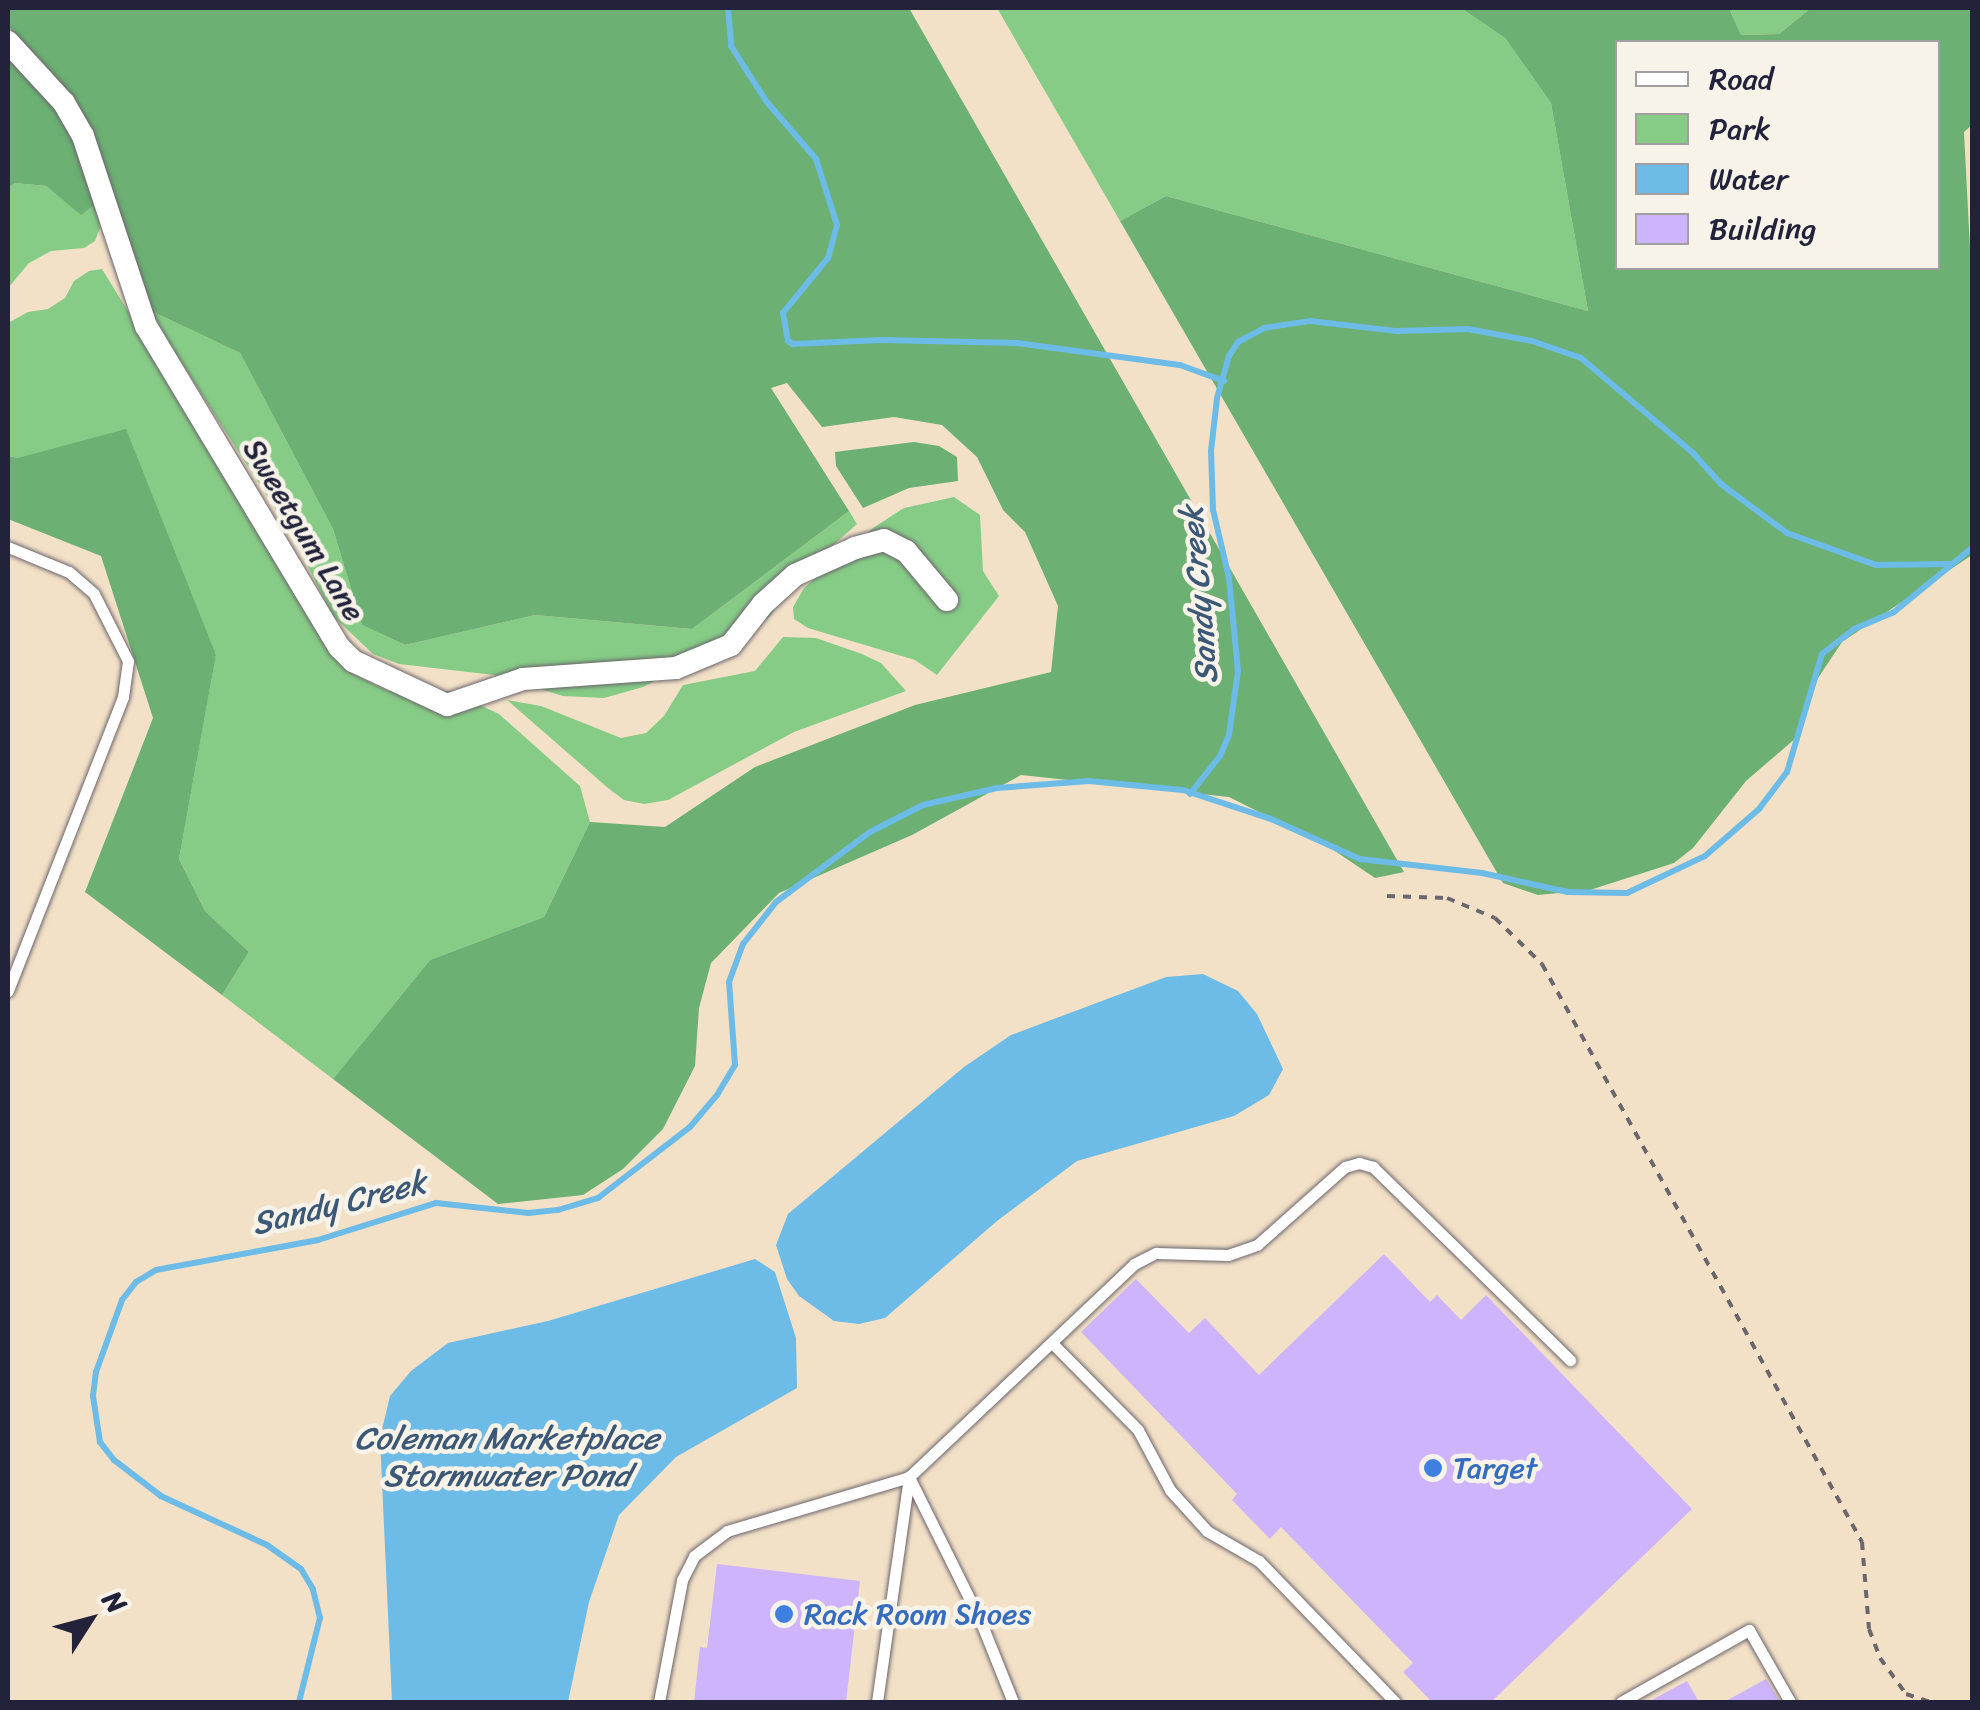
<!DOCTYPE html>
<html>
<head>
<meta charset="utf-8">
<style>
  body { margin:0 }
  #map { position:relative; width:1980px; height:1710px; overflow:hidden; background:#f3e1c7; font-family:Sriracha,sans-serif }
  div>[style] { position:absolute }
  [style*='--x'] { left:calc(var(--x)*1px); top:calc(var(--y)*1px); width:calc(var(--w)*1px); rotate:calc(var(--a)*1deg) }
  .green>* { inset:0; background:#86cc86 }
  .forest>* { inset:0; background:#6cb073 }
  .water>* { inset:0; background:#6dbbe7 }
  .stream>* { height:6px; margin:-3px; padding:0 3px; transform-origin:3px; border-radius:3px; background:#6dbbe7 }
  .building>* { inset:0; background:#ceb4fc }
  .path>* { height:4px; margin-top:-2px; transform-origin:0; background:repeating-linear-gradient(90deg,#6b656c 0 8px,transparent 0 16px) }
  .roads { filter:drop-shadow(0 0 2px #6b656c) drop-shadow(0 0 2px #6b656c) }
  .service>* { height:11px; margin:-5.5px; padding:0 5.5px; transform-origin:5.5px; border-radius:5.5px; background:#fff }
  .minor>* { height:22px; margin:-11px; padding:0 11px; transform-origin:11px; border-radius:11px; background:#fff }
  .dots>* { width:28px; height:28px; translate:-50% -50%; box-sizing:border-box; border:5px solid #f7f3e8; border-radius:50% }
  span { translate:-50% -50%; white-space:nowrap; text-align:center; line-height:1.15; -webkit-text-stroke:9px #f7f3e8; paint-order:stroke }
  .street-label { font-size:30px; color:#22223b }
  .shop-label { font-size:30px; color:#366cbe }
  .left { translate:0 -50%; text-align:left }
  .water-label { font-size:32px; color:#3c5877; font-style:italic }
  .frame { position:absolute; inset:0; border:10px solid #22223b; pointer-events:none }
  .legend { position:absolute; left:1615px; top:40px; width:325px; height:230px; box-sizing:border-box; background:#f7f3e8; border:2px solid #a29fa3; margin:0; padding:12px 18px; list-style:none; font-size:30px; color:#22223b }
  .legend li { display:flex; align-items:center; gap:20px; height:50px }
  .legend b { width:50px; border:2px solid #a29fa3 }
  .north { position:absolute; left:40px; top:1570px; width:100px; height:100px; -webkit-text-stroke:8px #f7f3e8; paint-order:stroke; rotate:54deg; font-size:28px; font-weight:700; line-height:40px; text-align:center; color:#22223b }
  .north::after { content:''; display:block; margin:auto; width:35px; height:45px; background:#22223b; clip-path:polygon(50% 0,100% 100%,50% 72%,0 100%) }
</style>
</head>
<body>
<div id="map">
  <div class="green">
    <div style="clip-path:polygon(997px 8px,1461px 8px,1505px 38px,1551px 103px,1588px 311px,1166px 196px,1120px 221px)"></div>
    <div style="clip-path:polygon(1729px 8px,1811px 8px,1779px 34px,1741px 35px)"></div>
    <div style="clip-path:polygon(15px 183px,46px 186px,81px 214px,97px 203px,100px 228px,95px 241px,84px 248px,51px 251px,29px 263px,8px 288px,8px 188px)"></div>
    <div style="clip-path:polygon(102px 269px,351px 673px,388px 691px,450px 691px,499px 714px,580px 786px,590px 822px,544px 917px,430px 960px,333px 1079px,222px 995px,249px 952px,205px 911px,179px 859px,216px 654px,18px 458px,8px 456px,8px 323px,28px 312px,48px 309px,65px 298px,74px 281px,89px 271px)"></div>
    <div style="clip-path:polygon(147px 309px,240px 353px,333px 529px,362px 625px,405px 645px,535px 615px,692px 629px,849px 511px,857px 524px,788px 585px,771px 615px,750px 633px,643px 687px,604px 698px,563px 696px,494px 675px,399px 664px,373px 654px,333px 616px,292px 535px)"></div>
    <div style="clip-path:polygon(954px 497px,980px 515px,983px 571px,999px 596px,937px 675px,915px 660px,808px 628px,794px 619px,793px 607px,804px 588px,873px 528px,904px 508px)"></div>
    <div style="clip-path:polygon(783px 637px,816px 638px,862px 654px,881px 663px,906px 691px,794px 732px,668px 800px,644px 804px,624px 800px,608px 788px,507px 700px,541px 706px,621px 738px,646px 733px,664px 716px,683px 685px,755px 671px)"></div>
  </div>
  <div class="forest">
    <div style="clip-path:polygon(8px 8px,909px 8px,1404px 872px,1375px 878px,1329px 847px,1229px 797px,1021px 775px,912px 835px,779px 893px,711px 963px,699px 1008px,695px 1066px,663px 1129px,623px 1169px,583px 1195px,498px 1204px,333px 1079px,430px 960px,544px 917px,590px 822px,665px 827px,755px 767px,915px 705px,1051px 672px,1058px 606px,1025px 532px,1003px 510px,977px 457px,942px 425px,894px 417px,822px 427px,787px 383px,771px 388px,849px 511px,692px 629px,535px 615px,405px 645px,362px 625px,333px 529px,240px 353px,147px 309px,95px 144px,52px 73px,8px 26px)"></div>
    <div style="clip-path:polygon(evenodd,1461px 8px,1729px 8px,1741px 35px,1779px 34px,1811px 8px,1972px 8px,1972px 125px,1964px 132px,1972px 287px,1972px 555px,1842px 642px,1818px 678px,1797px 737px,1746px 781px,1693px 848px,1674px 863px,1590px 890px,1538px 895px,1503px 883px,1120px 221px,1166px 196px,1588px 311px,1551px 103px,1505px 38px,1461px 8px,1618px 42px,1938px 42px,1938px 268px,1618px 268px,1618px 42px)"></div>
    <div style="clip-path:polygon(8px 53px,65px 116px,97px 203px,81px 215px,46px 186px,15px 183px,8px 188px)"></div>
    <div style="clip-path:polygon(126px 429px,216px 655px,179px 859px,205px 911px,249px 952px,222px 995px,85px 892px,153px 718px,101px 556px,8px 519px,8px 456px,18px 458px)"></div>
    <div style="clip-path:polygon(914px 442px,939px 446px,957px 457px,958px 481px,909px 488px,863px 508px,836px 466px,835px 452px)"></div>
  </div>
  <div class="water">
    <div style="clip-path:polygon(1203px 974px,1238px 991px,1257px 1014px,1283px 1069px,1269px 1095px,1234px 1116px,1077px 1161px,997px 1221px,885px 1318px,859px 1324px,834px 1321px,799px 1296px,787px 1279px,776px 1245px,788px 1214px,964px 1067px,1011px 1035px,1166px 977px)"></div>
    <div style="clip-path:polygon(755px 1259px,775px 1272px,796px 1338px,797px 1388px,676px 1457px,619px 1515px,589px 1602px,568px 1702px,392px 1702px,380px 1438px,390px 1396px,411px 1371px,448px 1343px,548px 1321px)"></div>
  </div>
  <div class="stream">
    <div style="--x:728;--y:8;--w:38;--a:85"></div>
    <div style="--x:731;--y:46;--w:65;--a:57.5"></div>
    <div style="--x:766;--y:101;--w:77;--a:49.2"></div>
    <div style="--x:816;--y:159;--w:69;--a:72.3"></div>
    <div style="--x:837;--y:225;--w:34;--a:105"></div>
    <div style="--x:828;--y:258;--w:71;--a:129.3"></div>
    <div style="--x:783;--y:313;--w:28;--a:80"></div>
    <div style="--x:788;--y:341;--w:6;--a:31"></div>
    <div style="--x:793;--y:344;--w:89;--a:-2.6"></div>
    <div style="--x:882;--y:340;--w:135;--a:1.3"></div>
    <div style="--x:1017;--y:343;--w:164;--a:7.7"></div>
    <div style="--x:1180;--y:365;--w:47;--a:20"></div>
    <div style="--x:1190;--y:794;--w:48;--a:-51.7"></div>
    <div style="--x:1220;--y:756;--w:23;--a:-67"></div>
    <div style="--x:1229;--y:735;--w:65;--a:-82"></div>
    <div style="--x:1238;--y:671;--w:93;--a:-95.5"></div>
    <div style="--x:1229;--y:578;--w:70;--a:-103.2"></div>
    <div style="--x:1213;--y:510;--w:59;--a:-91.9"></div>
    <div style="--x:1211;--y:451;--w:53;--a:-83.5"></div>
    <div style="--x:1217;--y:398;--w:44;--a:-74.1"></div>
    <div style="--x:1229;--y:356;--w:17;--a:-57"></div>
    <div style="--x:1238;--y:342;--w:30;--a:-28"></div>
    <div style="--x:1264;--y:328;--w:47;--a:-8.7"></div>
    <div style="--x:1310;--y:321;--w:88;--a:6.6"></div>
    <div style="--x:1397;--y:331;--w:71;--a:-1.6"></div>
    <div style="--x:1468;--y:329;--w:65;--a:10.6"></div>
    <div style="--x:1532;--y:341;--w:52;--a:19.1"></div>
    <div style="--x:1581;--y:358;--w:147;--a:40.3"></div>
    <div style="--x:1693;--y:453;--w:42;--a:47.9"></div>
    <div style="--x:1721;--y:484;--w:82;--a:36.6"></div>
    <div style="--x:1787;--y:533;--w:95;--a:19.8"></div>
    <div style="--x:1876;--y:565;--w:73;--a:-0.8"></div>
    <div style="--x:299;--y:1702;--w:87;--a:-76"></div>
    <div style="--x:320;--y:1618;--w:30;--a:-104"></div>
    <div style="--x:313;--y:1589;--w:23;--a:-121"></div>
    <div style="--x:301;--y:1569;--w:42;--a:-144.8"></div>
    <div style="--x:267;--y:1545;--w:117;--a:-155.2"></div>
    <div style="--x:161;--y:1496;--w:59;--a:-142.5"></div>
    <div style="--x:114;--y:1460;--w:23;--a:-128"></div>
    <div style="--x:100;--y:1442;--w:47;--a:-98.7"></div>
    <div style="--x:93;--y:1396;--w:24;--a:-83"></div>
    <div style="--x:96;--y:1372;--w:77;--a:-70.1"></div>
    <div style="--x:122;--y:1300;--w:23;--a:-52"></div>
    <div style="--x:136;--y:1282;--w:23;--a:-31"></div>
    <div style="--x:156;--y:1270;--w:165;--a:-10.5"></div>
    <div style="--x:318;--y:1240;--w:124;--a:-17.4"></div>
    <div style="--x:436;--y:1203;--w:93;--a:6.2"></div>
    <div style="--x:528;--y:1213;--w:30;--a:-6"></div>
    <div style="--x:558;--y:1210;--w:42;--a:-16.7"></div>
    <div style="--x:598;--y:1198;--w:116;--a:-37.7"></div>
    <div style="--x:690;--y:1127;--w:42;--a:-49.8"></div>
    <div style="--x:717;--y:1095;--w:35;--a:-59"></div>
    <div style="--x:735;--y:1065;--w:83;--a:-94.1"></div>
    <div style="--x:729;--y:982;--w:40;--a:-69.8"></div>
    <div style="--x:743;--y:944;--w:53;--a:-51.8"></div>
    <div style="--x:776;--y:902;--w:117;--a:-36.7"></div>
    <div style="--x:870;--y:832;--w:59;--a:-27"></div>
    <div style="--x:923;--y:805;--w:76;--a:-12.9"></div>
    <div style="--x:997;--y:788;--w:92;--a:-4.4"></div>
    <div style="--x:1089;--y:781;--w:94;--a:5.5"></div>
    <div style="--x:1183;--y:790;--w:93;--a:18.2"></div>
    <div style="--x:1271;--y:819;--w:98;--a:24.2"></div>
    <div style="--x:1360;--y:859;--w:123;--a:6.5"></div>
    <div style="--x:1482;--y:873;--w:88;--a:12.5"></div>
    <div style="--x:1568;--y:892;--w:59;--a:1"></div>
    <div style="--x:1627;--y:893;--w:86;--a:-25.4"></div>
    <div style="--x:1705;--y:856;--w:72;--a:-41"></div>
    <div style="--x:1759;--y:809;--w:46;--a:-52.9"></div>
    <div style="--x:1787;--y:772;--w:123;--a:-73.5"></div>
    <div style="--x:1822;--y:654;--w:41;--a:-38"></div>
    <div style="--x:1854;--y:629;--w:43;--a:-23"></div>
    <div style="--x:1894;--y:612;--w:101;--a:-39.4"></div>
  </div>
  <div class="building">
    <div style="clip-path:polygon(1384px 1254px,1430px 1302px,1437px 1295px,1461px 1320px,1486px 1295px,1692px 1509px,1491px 1702px,1432px 1702px,1403px 1672px,1413px 1663px,1281px 1527px,1270px 1539px,1232px 1500px,1237px 1494px,1081px 1332px,1136px 1279px,1189px 1333px,1205px 1318px,1259px 1375px)"></div>
    <div style="clip-path:polygon(717px 1564px,860px 1581px,846px 1702px,694px 1702px,700px 1647px,707px 1648px)"></div>
    <div style="clip-path:polygon(1766px 1679px,1780px 1702px,1724px 1702px)"></div>
    <div style="clip-path:polygon(1687px 1681px,1699px 1702px,1648px 1702px)"></div>
  </div>
  <div class="path">
    <div style="--x:1387;--y:896;--w:60;--a:1.9"></div>
    <div style="--x:1447;--y:898;--w:52;--a:22.6"></div>
    <div style="--x:1495;--y:918;--w:66;--a:44.4"></div>
    <div style="--x:1542;--y:964;--w:661;--a:61.03"></div>
    <div style="--x:1862;--y:1542;--w:87;--a:85.4"></div>
    <div style="--x:1869;--y:1629;--w:31;--a:69"></div>
    <div style="--x:1880;--y:1658;--w:44;--a:54.2"></div>
    <div style="--x:1906;--y:1694;--w:26;--a:18"></div>
  </div>
  <div class="roads">
    <div class="service">
      <div style="--x:8;--y:547;--w:66;--a:22.3"></div>
      <div style="--x:69;--y:572;--w:33;--a:41"></div>
      <div style="--x:94;--y:594;--w:75;--a:63.1"></div>
      <div style="--x:128;--y:661;--w:36;--a:98"></div>
      <div style="--x:123;--y:697;--w:316;--a:111.4"></div>
      <div style="--x:1052;--y:1343;--w:122;--a:45.3"></div>
      <div style="--x:1138;--y:1430;--w:68;--a:61.9"></div>
      <div style="--x:1170;--y:1490;--w:55;--a:47.9"></div>
      <div style="--x:1207;--y:1531;--w:60;--a:30"></div>
      <div style="--x:1259;--y:1561;--w:196;--a:46"></div>
      <div style="--x:659;--y:1702;--w:124;--a:-79.3"></div>
      <div style="--x:682;--y:1580;--w:27;--a:-63"></div>
      <div style="--x:694;--y:1556;--w:41;--a:-37.1"></div>
      <div style="--x:727;--y:1531;--w:190;--a:-16.5"></div>
      <div style="--x:909;--y:1477;--w:227;--a:98.1"></div>
      <div style="--x:1013;--y:1702;--w:88;--a:-111.9"></div>
      <div style="--x:980;--y:1620;--w:160;--a:-116.4"></div>
      <div style="--x:909;--y:1477;--w:310;--a:-43.4"></div>
      <div style="--x:1134;--y:1264;--w:25;--a:-27"></div>
      <div style="--x:1156;--y:1253;--w:72;--a:1.6"></div>
      <div style="--x:1228;--y:1255;--w:31;--a:-19"></div>
      <div style="--x:1257;--y:1245;--w:118;--a:-41.6"></div>
      <div style="--x:1345;--y:1167;--w:15;--a:-16"></div>
      <div style="--x:1359;--y:1163;--w:15;--a:16"></div>
      <div style="--x:1373;--y:1167;--w:276;--a:44.4"></div>
      <div style="--x:1621;--y:1702;--w:147;--a:-29.4"></div>
      <div style="--x:1749;--y:1630;--w:83;--a:60.3"></div>
    </div>
    <div class="minor">
      <div style="--x:8;--y:42;--w:83;--a:47.4"></div>
      <div style="--x:64;--y:103;--w:38;--a:60"></div>
      <div style="--x:83;--y:136;--w:200;--a:71.7"></div>
      <div style="--x:146;--y:326;--w:375;--a:59"></div>
      <div style="--x:339;--y:647;--w:20;--a:45"></div>
      <div style="--x:353;--y:661;--w:104;--a:25.1"></div>
      <div style="--x:447;--y:705;--w:80;--a:-18.9"></div>
      <div style="--x:523;--y:679;--w:153;--a:-4.1"></div>
      <div style="--x:676;--y:668;--w:60;--a:-22.7"></div>
      <div style="--x:731;--y:645;--w:52;--a:-52"></div>
      <div style="--x:763;--y:604;--w:43;--a:-42.2"></div>
      <div style="--x:795;--y:575;--w:66;--a:-24.2"></div>
      <div style="--x:855;--y:548;--w:30;--a:-15"></div>
      <div style="--x:884;--y:540;--w:25;--a:27"></div>
      <div style="--x:906;--y:551;--w:64;--a:50.1"></div>
    </div>
  </div>
  <div class="dots">
    <div style="left:1433px;top:1468px;background:#3f7fe0"></div>
    <div style="left:784px;top:1614px;background:#3f7fe0"></div>
  </div>
  <div class="street-label">
    <span style="left:304px;top:530px;rotate:59deg">Sweetgum Lane</span>
  </div>
  <div class="shop-label">
    <span class="left" style="left:1453px;top:1468px">Target</span>
    <span class="left" style="left:804px;top:1614px">Rack Room Shoes</span>
  </div>
  <div class="water-label">
    <span style="left:1200px;top:595px;rotate:-95deg">Sandy Creek</span>
    <span style="left:339px;top:1204px;rotate:-14deg">Sandy Creek</span>
    <span style="left:507px;top:1458px">Coleman Marketplace<br>Stormwater Pond</span>
  </div>
  <div class="frame"></div>
  <ul class="legend">
  <li><b style="height:12px;background:#fff"></b>Road</li>
  <li><b style="height:28px;background:#86cc86"></b>Park</li>
  <li><b style="height:28px;background:#6dbbe7"></b>Water</li>
  <li><b style="height:28px;background:#ceb4fc"></b>Building</li>
  </ul>
  <div class="north">N</div>
</div>
</body>
</html>
